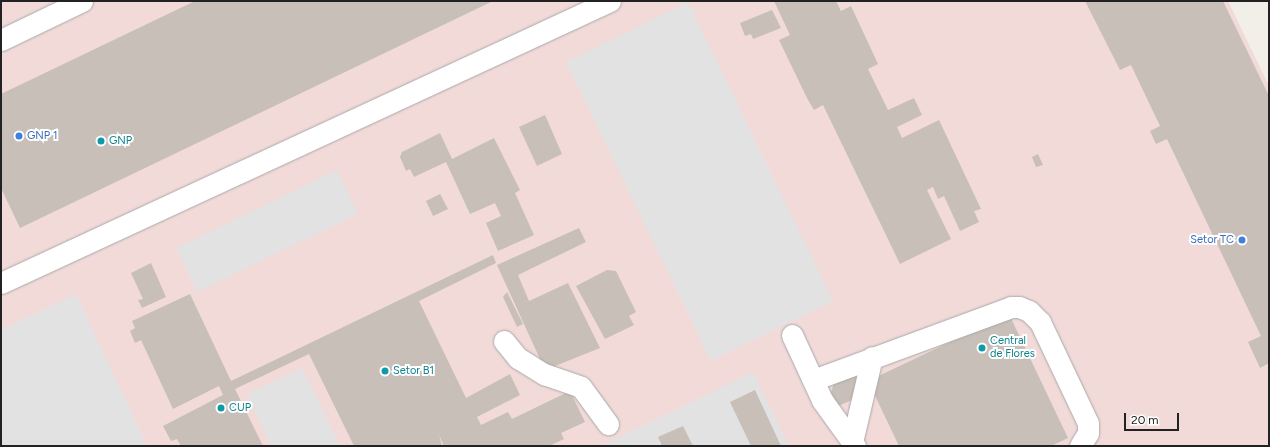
<!DOCTYPE html>
<html>
<head>
<meta charset="utf-8">
<style>
  body { margin:0 }
  #map { position:relative; width:1270px; height:447px; overflow:hidden; background:#f2efe9; font-family:Figtree,sans-serif }
  div>[style] { position:absolute }
  [style*='--x'] { left:calc(var(--x)*1px); top:calc(var(--y)*1px); width:calc(var(--w)*1px); rotate:calc(var(--a)*1deg) }
  .commercial>* { inset:0; background:#f2dad9 }
  .parking>* { inset:0; background:#e2e2e2 }
  .building>* { inset:0; background:#c7bfb8 }
  .roads { filter:drop-shadow(0 0 1px #a9a9a9) drop-shadow(0 0 1px #a9a9a9) }
  .minor>* { height:21px; margin:-10.5px; padding:0 10.5px; transform-origin:10.5px; border-radius:10.5px; background:#fff }
  .dots>* { width:11px; height:11px; translate:-50% -50%; box-sizing:border-box; border:2px solid #fff; border-radius:50% }
  span { translate:-50% -50%; white-space:nowrap; text-align:center; line-height:1.15; -webkit-text-stroke:4px #fff; paint-order:stroke }
  .shop-label { font-size:11px; color:#366cbe }
  .left { translate:0 -50%; text-align:left }
  .right { translate:-100% -50%; text-align:right }
  .culture-label { font-size:11px; color:#0d838f }
  .frame { position:absolute; inset:0; border:2px solid #222; pointer-events:none }
  .scale { position:absolute; left:1124px; top:413px; width:55px; height:18px; box-sizing:border-box; border:2px solid #222; border-top:0; padding-left:5px; font-size:12px; line-height:14px; white-space:nowrap; color:#222; -webkit-text-stroke:3px #fff; paint-order:stroke }
</style>
</head>
<body>
<div id="map">
  <div class="commercial">
    <div style="clip-path:polygon(1px 1px,1228px 1px,1269px 86px,1269px 446px,1px 446px)"></div>
  </div>
  <div class="parking">
    <div style="clip-path:polygon(688px 2px,833px 301px,711px 361px,566px 62px)"></div>
    <div style="clip-path:polygon(337px 170px,358px 214px,197px 292px,176px 248px)"></div>
    <div style="clip-path:polygon(76px 294px,147px 446px,1px 446px,1px 330px)"></div>
    <div style="clip-path:polygon(302px 368px,340px 446px,271px 446px,247px 394px)"></div>
    <div style="clip-path:polygon(753px 372px,789px 446px,601px 446px)"></div>
  </div>
  <div class="building">
    <div style="clip-path:polygon(195px 1px,493px 1px,20px 228px,1px 188px,1px 94px)"></div>
    <div style="clip-path:polygon(774px 1px,836px 1px,841px 11px,851px 6px,878px 64px,868px 69px,888px 110px,914px 98px,922px 115px,897px 127px,902px 138px,939px 120px,981px 209px,974px 211px,979px 222px,960px 231px,944px 196px,938px 199px,933px 187px,927px 190px,951px 239px,900px 264px,823px 105px,814px 110px,807px 98px,779px 40px,790px 35px)"></div>
    <div style="clip-path:polygon(1085px 1px,1223px 1px,1269px 96px,1269px 363px,1260px 368px,1248px 342px,1261px 336px,1167px 139px,1156px 144px,1150px 131px,1160px 126px,1131px 65px,1120px 70px)"></div>
    <div style="clip-path:polygon(772px 10px,781px 28px,753px 39px,751px 34px,745px 36px,740px 23px)"></div>
    <div style="clip-path:polygon(545px 115px,562px 154px,537px 166px,519px 127px)"></div>
    <div style="clip-path:polygon(440px 133px,452px 159px,494px 138px,520px 190px,515px 193px,534px 235px,498px 251px,486px 223px,501px 216px,495px 203px,470px 214px,446px 162px,414px 177px,410px 169px,406px 171px,400px 157px,402px 152px)"></div>
    <div style="clip-path:polygon(1038px 154px,1043px 165px,1036px 167px,1032px 157px)"></div>
    <div style="clip-path:polygon(440px 194px,448px 209px,433px 216px,426px 201px)"></div>
    <div style="clip-path:polygon(579px 228px,586px 242px,518px 275px,529px 301px,568px 283px,600px 348px,545px 370px,497px 265px)"></div>
    <div style="clip-path:polygon(493px 255px,496px 263px,419px 301px,466px 398px,510px 374px,520px 395px,477px 417px,481px 425px,508px 412px,512px 419px,570px 391px,585px 422px,561px 433px,564px 439px,549px 446px,444px 446px,439px 435px,442px 446px,354px 446px,309px 354px,235px 389px,263px 446px,181px 446px,177px 439px,171px 441px,163px 426px,223px 395px,219px 386px,173px 409px,141px 340px,135px 343px,130px 331px,135px 328px,132px 321px,190px 294px,231px 381px)"></div>
    <div style="clip-path:polygon(151px 263px,166px 297px,142px 308px,138px 300px,143px 299px,131px 273px)"></div>
    <div style="clip-path:polygon(607px 270px,616px 271px,636px 312px,629px 316px,634px 325px,605px 339px,576px 286px)"></div>
    <div style="clip-path:polygon(507px 292px,523px 324px,517px 327px,503px 297px)"></div>
    <div style="clip-path:polygon(1009px 314px,1068px 438px,1051px 446px,899px 446px,868px 381px)"></div>
    <div style="clip-path:polygon(851px 367px,858px 382px,852px 400px,838px 406px,831px 392px,837px 374px)"></div>
    <div style="clip-path:polygon(755px 390px,781px 446px,751px 446px,730px 402px)"></div>
    <div style="clip-path:polygon(683px 426px,693px 446px,662px 446px,658px 437px)"></div>
  </div>
  <div class="roads">
    <div class="minor">
      <div style="--x:1;--y:40;--w:90;--a:-25.7"></div>
      <div style="--x:1;--y:283;--w:671;--a:-24.85"></div>
      <div style="--x:792;--y:335;--w:72;--a:65.2"></div>
      <div style="--x:822;--y:400;--w:57;--a:54.3"></div>
      <div style="--x:504;--y:341;--w:22;--a:51"></div>
      <div style="--x:518;--y:358;--w:31;--a:32"></div>
      <div style="--x:544;--y:374;--w:39;--a:19"></div>
      <div style="--x:581;--y:387;--w:46;--a:53.9"></div>
      <div style="--x:813;--y:380;--w:211;--a:-20.2"></div>
      <div style="--x:1011;--y:307;--w:8;--a:0"></div>
      <div style="--x:1019;--y:307;--w:11;--a:22"></div>
      <div style="--x:1029;--y:311;--w:16;--a:45"></div>
      <div style="--x:1040;--y:322;--w:112;--a:64.6"></div>
      <div style="--x:1088;--y:423;--w:10;--a:90"></div>
      <div style="--x:1088;--y:433;--w:15;--a:122"></div>
      <div style="--x:852;--y:442;--w:87;--a:-76.8"></div>
    </div>
  </div>
  <div class="dots">
    <div style="left:19px;top:136px;background:#3f7fe0"></div>
    <div style="left:101px;top:141px;background:#0f9aa8"></div>
    <div style="left:1242px;top:240px;background:#3f7fe0"></div>
    <div style="left:982px;top:348px;background:#0f9aa8"></div>
    <div style="left:385px;top:371px;background:#0f9aa8"></div>
    <div style="left:221px;top:408px;background:#0f9aa8"></div>
  </div>
  <div class="shop-label">
    <span class="left" style="left:27px;top:136px">GNP 1</span>
    <span class="right" style="left:1234px;top:240px">Setor TC</span>
  </div>
  <div class="culture-label">
    <span class="left" style="left:109px;top:141px">GNP</span>
    <span class="left" style="left:990px;top:348px">Central<br>de Flores</span>
    <span class="left" style="left:393px;top:371px">Setor B1</span>
    <span class="left" style="left:229px;top:408px">CUP</span>
  </div>
  <div class="frame"></div>
  <div class="scale">20 m</div>
</div>
</body>
</html>
